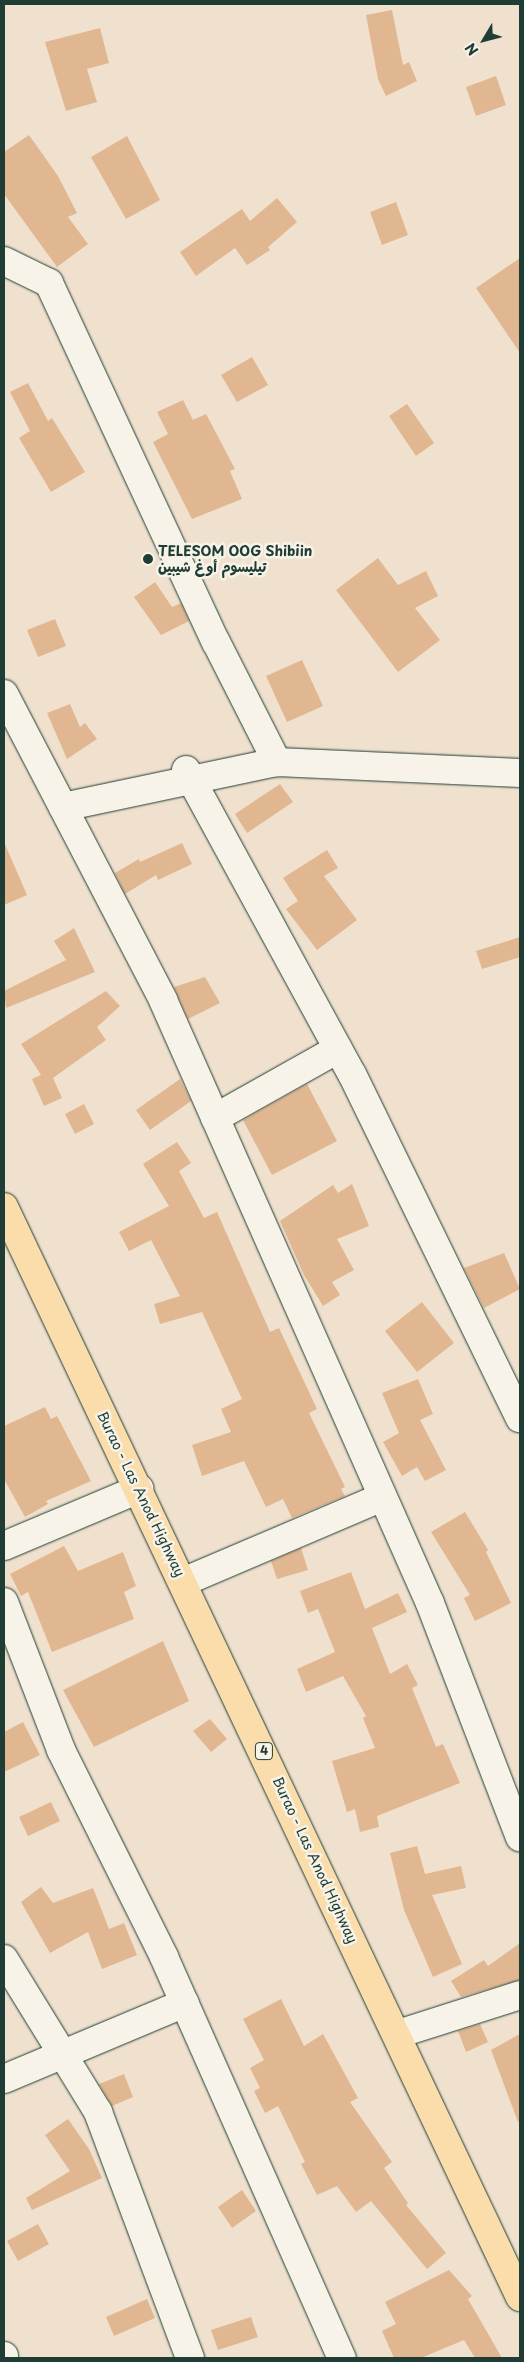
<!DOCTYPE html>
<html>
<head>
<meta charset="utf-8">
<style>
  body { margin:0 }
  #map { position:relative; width:524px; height:2362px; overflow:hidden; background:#f0e1ce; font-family:"Playpen Sans","Playpen Sans Arabic",sans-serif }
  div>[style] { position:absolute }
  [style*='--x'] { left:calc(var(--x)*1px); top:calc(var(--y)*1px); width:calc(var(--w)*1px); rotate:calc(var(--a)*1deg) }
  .building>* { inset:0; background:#e1b791 }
  .roads { filter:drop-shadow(0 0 1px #1f3d34) drop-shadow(0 0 1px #1f3d34) }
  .minor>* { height:28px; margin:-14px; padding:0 14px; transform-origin:14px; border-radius:14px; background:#f7f3e8 }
  .trunk>* { height:28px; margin:-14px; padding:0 14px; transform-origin:14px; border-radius:14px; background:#faddab }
  .dots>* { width:14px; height:14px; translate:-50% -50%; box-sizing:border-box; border:2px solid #f7f3e8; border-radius:50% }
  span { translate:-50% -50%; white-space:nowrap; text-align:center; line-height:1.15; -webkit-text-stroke:5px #f7f3e8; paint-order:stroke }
  .shield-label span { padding:1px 4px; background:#f7f3e8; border:1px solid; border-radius:4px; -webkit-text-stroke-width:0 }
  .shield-label { font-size:12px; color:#1f3d34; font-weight:700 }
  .poi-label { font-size:14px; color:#1f3d34; font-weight:700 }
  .left { translate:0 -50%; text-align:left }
  .street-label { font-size:14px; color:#1f3d34 }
  .frame { position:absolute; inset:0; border:5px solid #1f3d34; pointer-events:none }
  .north { position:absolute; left:459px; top:15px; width:50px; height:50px; -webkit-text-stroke:4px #f7f3e8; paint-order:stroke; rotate:233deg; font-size:14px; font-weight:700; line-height:20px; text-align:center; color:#1f3d34 }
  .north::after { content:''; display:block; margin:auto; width:18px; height:22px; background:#1f3d34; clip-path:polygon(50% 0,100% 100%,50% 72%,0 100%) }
</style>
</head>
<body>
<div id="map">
  <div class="building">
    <div style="clip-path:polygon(392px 10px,403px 65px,409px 62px,417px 81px,386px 96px,378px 79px,366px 15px)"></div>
    <div style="clip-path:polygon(100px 28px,109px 63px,87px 69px,97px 102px,66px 111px,45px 42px)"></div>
    <div style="clip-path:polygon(496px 76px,506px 105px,476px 116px,466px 87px)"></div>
    <div style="clip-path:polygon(29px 135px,58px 176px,77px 213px,68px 217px,88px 244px,57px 267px,4px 194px,4px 152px)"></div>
    <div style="clip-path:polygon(127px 136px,160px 200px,126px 219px,91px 157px)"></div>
    <div style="clip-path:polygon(277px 198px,297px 222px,268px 247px,270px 250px,247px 265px,235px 248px,196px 276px,180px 252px,242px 209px,250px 221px)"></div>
    <div style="clip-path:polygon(396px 202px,408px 235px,382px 245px,370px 212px)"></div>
    <div style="clip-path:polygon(520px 258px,520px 353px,476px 288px)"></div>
    <div style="clip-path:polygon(252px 357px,268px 385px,237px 402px,221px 375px)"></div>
    <div style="clip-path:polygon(28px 383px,48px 421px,52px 418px,85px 472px,51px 492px,19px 438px,30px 431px,10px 392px)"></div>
    <div style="clip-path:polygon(183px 400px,193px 420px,206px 414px,235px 469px,230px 471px,242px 499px,192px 519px,153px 442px,168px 434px,157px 412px)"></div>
    <div style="clip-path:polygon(407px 404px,434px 443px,416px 456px,389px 416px)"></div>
    <div style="clip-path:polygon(378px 558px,398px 585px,426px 571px,438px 596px,415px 608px,440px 640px,398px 672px,336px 590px)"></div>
    <div style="clip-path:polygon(155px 582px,172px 607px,181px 603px,189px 621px,161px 635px,134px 597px)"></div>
    <div style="clip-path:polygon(55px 619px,66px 646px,38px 657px,27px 630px)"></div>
    <div style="clip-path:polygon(302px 660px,323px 706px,287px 722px,266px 676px)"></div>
    <div style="clip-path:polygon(70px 704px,80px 727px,85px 723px,97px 739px,67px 759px,47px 713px)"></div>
    <div style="clip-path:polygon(280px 784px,293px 802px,247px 833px,235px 814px)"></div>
    <div style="clip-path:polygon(4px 842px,27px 895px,4px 905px)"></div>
    <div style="clip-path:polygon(182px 843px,192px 864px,158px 880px,156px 875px,125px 894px,115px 873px,139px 859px,140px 862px)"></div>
    <div style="clip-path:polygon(327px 850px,338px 868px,324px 876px,357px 920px,317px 950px,286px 909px,298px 901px,283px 878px)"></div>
    <div style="clip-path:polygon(74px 928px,95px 972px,6px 1008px,4px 991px,66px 960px,54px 941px)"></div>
    <div style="clip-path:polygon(520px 937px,520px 957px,482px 969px,476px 951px)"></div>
    <div style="clip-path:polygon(205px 977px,220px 1003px,188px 1019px,174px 987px)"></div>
    <div style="clip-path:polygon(106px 991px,120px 1006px,97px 1027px,106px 1040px,53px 1078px,62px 1098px,44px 1106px,32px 1079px,41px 1075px,21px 1044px)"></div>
    <div style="clip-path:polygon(180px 1079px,191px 1101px,150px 1130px,136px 1110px)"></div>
    <div style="clip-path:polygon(307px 1084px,337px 1141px,272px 1175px,243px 1120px)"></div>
    <div style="clip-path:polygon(84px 1104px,94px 1124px,75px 1134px,65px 1114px)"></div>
    <div style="clip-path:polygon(177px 1142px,191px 1163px,179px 1171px,204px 1218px,217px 1212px,270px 1332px,279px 1328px,317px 1409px,309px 1413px,345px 1487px,341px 1489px,345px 1496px,292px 1518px,283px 1499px,266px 1507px,244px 1461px,202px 1476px,192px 1445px,231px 1432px,221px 1409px,242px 1399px,202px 1312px,160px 1324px,154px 1304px,180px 1296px,151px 1240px,129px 1251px,119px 1232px,169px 1206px,143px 1164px)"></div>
    <div style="clip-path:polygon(352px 1184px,369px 1226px,337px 1239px,354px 1270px,332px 1282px,340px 1295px,323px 1306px,304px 1275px,280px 1221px,333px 1185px,338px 1193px)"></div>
    <div style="clip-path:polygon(504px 1253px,520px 1289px,484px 1308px,464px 1268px)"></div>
    <div style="clip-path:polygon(422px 1302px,454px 1343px,417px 1372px,385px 1331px)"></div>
    <div style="clip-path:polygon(418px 1379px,433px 1414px,420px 1420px,446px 1470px,425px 1481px,417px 1467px,402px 1476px,383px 1442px,399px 1433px,382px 1393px)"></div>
    <div style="clip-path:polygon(45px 1407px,51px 1419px,57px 1416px,91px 1481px,46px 1501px,48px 1504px,25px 1517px,4px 1479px,4px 1426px)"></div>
    <div style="clip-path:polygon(465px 1512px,488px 1550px,486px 1552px,511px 1603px,475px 1621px,464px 1598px,470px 1595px,431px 1532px)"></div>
    <div style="clip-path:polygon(64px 1546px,78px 1571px,123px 1552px,136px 1586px,124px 1592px,134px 1619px,52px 1652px,28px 1592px,21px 1596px,10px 1574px)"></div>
    <div style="clip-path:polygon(301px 1548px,308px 1570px,277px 1579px,271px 1561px)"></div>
    <div style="clip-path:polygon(351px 1572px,365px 1609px,398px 1593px,407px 1612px,372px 1628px,390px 1674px,407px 1664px,418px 1685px,412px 1688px,436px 1747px,443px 1744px,460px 1783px,377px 1816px,379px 1827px,360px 1832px,355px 1809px,347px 1812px,332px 1761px,375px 1748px,363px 1718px,366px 1716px,343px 1676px,306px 1692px,297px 1669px,335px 1652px,318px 1609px,308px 1613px,300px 1591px)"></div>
    <div style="clip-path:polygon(163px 1641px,189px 1701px,94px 1747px,63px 1690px)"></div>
    <div style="clip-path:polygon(210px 1719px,227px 1739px,211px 1752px,193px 1731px)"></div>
    <div style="clip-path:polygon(23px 1722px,40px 1755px,4px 1772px,4px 1732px)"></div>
    <div style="clip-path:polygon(51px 1802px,60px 1821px,28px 1836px,19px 1817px)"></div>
    <div style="clip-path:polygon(417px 1846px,425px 1874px,461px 1866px,466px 1888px,432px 1895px,462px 1964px,433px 1977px,404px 1910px,390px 1853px)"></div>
    <div style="clip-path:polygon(41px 1887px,53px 1903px,93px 1888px,109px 1929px,124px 1923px,137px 1955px,102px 1969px,88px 1932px,50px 1953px,21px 1902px)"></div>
    <div style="clip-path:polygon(520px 1943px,520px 1980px,461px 1997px,451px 1981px,484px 1960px,488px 1966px)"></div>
    <div style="clip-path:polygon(281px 1999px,304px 2046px,323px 2034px,358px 2098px,350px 2102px,392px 2162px,384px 2168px,408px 2203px,406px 2205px,446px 2253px,427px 2269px,371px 2201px,356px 2212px,337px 2186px,317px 2195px,301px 2164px,305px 2162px,278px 2106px,265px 2113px,254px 2091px,260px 2088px,250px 2068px,264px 2060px,243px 2019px)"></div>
    <div style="clip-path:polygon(480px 2024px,488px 2042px,466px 2052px,458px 2031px)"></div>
    <div style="clip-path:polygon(520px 2034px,520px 2121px,518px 2122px,491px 2050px)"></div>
    <div style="clip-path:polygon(124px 2074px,133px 2097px,112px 2106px,99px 2084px)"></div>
    <div style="clip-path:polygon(68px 2119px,89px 2149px,102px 2178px,32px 2210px,26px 2198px,70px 2171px,45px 2135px)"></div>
    <div style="clip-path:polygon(242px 2190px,256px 2211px,232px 2228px,218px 2207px)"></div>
    <div style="clip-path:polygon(38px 2224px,49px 2244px,18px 2261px,7px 2241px)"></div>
    <div style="clip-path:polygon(449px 2270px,472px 2296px,468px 2299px,502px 2358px,475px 2358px,464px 2340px,421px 2358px,394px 2358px,382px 2331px,396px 2324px,385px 2302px)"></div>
    <div style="clip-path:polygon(147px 2299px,155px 2318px,114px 2336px,106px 2317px)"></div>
    <div style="clip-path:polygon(251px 2317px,258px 2337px,218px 2350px,211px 2330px)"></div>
  </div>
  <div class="roads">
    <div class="minor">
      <div style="--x:4;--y:261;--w:50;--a:26.1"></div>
      <div style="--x:49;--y:283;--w:396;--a:65.1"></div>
      <div style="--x:216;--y:642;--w:135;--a:63.1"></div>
      <div style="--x:4;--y:694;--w:345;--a:62.5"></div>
      <div style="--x:163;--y:1000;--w:659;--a:66.12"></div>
      <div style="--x:430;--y:1603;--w:251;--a:69"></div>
      <div style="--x:186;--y:770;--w:346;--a:61.4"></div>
      <div style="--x:352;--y:1074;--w:383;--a:64"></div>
      <div style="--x:63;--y:807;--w:219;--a:-11.9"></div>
      <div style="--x:277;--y:762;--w:243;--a:2.6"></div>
      <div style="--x:215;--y:1118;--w:141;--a:-29.3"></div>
      <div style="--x:4;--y:1546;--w:147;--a:-22.9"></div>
      <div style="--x:183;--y:1582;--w:216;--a:-23.1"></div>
      <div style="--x:4;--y:1602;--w:159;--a:68.9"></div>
      <div style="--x:61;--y:1750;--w:231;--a:63.5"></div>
      <div style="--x:164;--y:1957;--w:439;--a:66.1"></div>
      <div style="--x:4;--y:1959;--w:180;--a:58.4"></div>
      <div style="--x:98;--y:2112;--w:263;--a:69.5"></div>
      <div style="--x:398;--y:2034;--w:128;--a:-17.7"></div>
      <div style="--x:4;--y:2079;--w:196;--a:-22.8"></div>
      <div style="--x:4;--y:2356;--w:2;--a:90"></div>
    </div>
    <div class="trunk">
      <div style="--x:4;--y:1207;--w:1206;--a:64.67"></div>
    </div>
  </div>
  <div class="dots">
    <div style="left:148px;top:559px;background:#1f3d34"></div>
  </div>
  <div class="shield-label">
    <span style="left:264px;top:1751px">4</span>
  </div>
  <div class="poi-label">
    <span class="left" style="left:158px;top:559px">TELESOM OOG Shibiin<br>تيليسوم أوغ شيبين</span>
  </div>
  <div class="street-label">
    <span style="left:141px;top:1494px;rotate:64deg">Burao - Las Anod Highway</span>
    <span style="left:315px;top:1860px;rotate:65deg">Burao - Las Anod Highway</span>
  </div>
  <div class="frame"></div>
  <div class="north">N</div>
</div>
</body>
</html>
